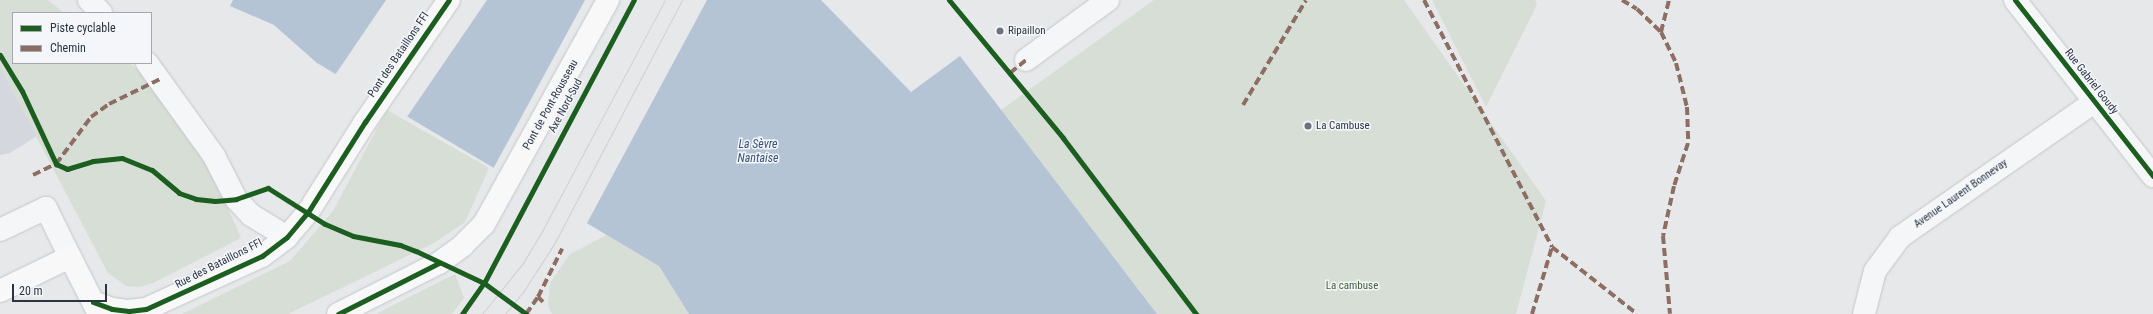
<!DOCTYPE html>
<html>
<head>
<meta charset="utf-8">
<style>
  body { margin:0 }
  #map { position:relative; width:2153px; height:314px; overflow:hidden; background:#e6e8ea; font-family:"Roboto Condensed",sans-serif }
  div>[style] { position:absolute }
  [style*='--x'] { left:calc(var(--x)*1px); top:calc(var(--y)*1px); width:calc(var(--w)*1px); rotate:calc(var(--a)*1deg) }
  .built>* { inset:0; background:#d4d7dd }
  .green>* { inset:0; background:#d6ded6 }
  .water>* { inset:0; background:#b4c4d5 }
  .pier>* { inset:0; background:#e6e8ea }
  .roads { filter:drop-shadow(0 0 1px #c4c6c8) drop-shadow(0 0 1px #c4c6c8) }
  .minor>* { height:22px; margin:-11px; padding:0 11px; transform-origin:11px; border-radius:11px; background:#f5f6f7 }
  .major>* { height:22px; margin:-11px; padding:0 11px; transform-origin:11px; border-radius:11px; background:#f8f8f8 }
  .tram>* { height:1px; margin:-0.5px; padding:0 0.5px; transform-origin:0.5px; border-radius:0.5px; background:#cecfd2 }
  .quiet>* { height:4px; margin-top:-2px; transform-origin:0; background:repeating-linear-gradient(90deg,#8d6e63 0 8px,transparent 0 12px) }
  .cycleway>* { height:5px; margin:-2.5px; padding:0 2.5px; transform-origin:2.5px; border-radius:2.5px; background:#1b5e20 }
  .dots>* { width:11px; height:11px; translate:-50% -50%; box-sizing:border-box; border:2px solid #f4f6f9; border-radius:50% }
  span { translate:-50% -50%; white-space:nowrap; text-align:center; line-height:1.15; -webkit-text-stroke:3px #f4f6f9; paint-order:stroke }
  .poi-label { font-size:11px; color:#2b3445 }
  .left { translate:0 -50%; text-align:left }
  .street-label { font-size:11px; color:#2b3445 }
  .park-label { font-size:11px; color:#3f6138 }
  .water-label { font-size:12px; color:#34527a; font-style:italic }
  .legend { position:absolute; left:12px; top:12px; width:140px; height:52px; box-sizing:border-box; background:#f4f6f9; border:1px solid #a4a8b1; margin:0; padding:5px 7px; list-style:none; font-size:12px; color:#2b3445 }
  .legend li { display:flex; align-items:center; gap:8px; height:20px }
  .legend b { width:20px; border:1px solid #a4a8b1 }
  .scale { position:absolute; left:12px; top:284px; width:95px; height:18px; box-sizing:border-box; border:2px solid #2b3445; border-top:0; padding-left:5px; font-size:12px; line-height:14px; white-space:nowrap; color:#2b3445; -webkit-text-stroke:3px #f4f6f9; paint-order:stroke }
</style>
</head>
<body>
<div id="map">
  <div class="built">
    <div style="clip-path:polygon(0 24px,13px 63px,61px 121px,10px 153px,0 155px)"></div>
  </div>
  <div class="green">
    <div style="clip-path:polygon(0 0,48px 0,64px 13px,13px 13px,13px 63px,129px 63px,146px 76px,207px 160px,241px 238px,153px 283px,139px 287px,126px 286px,108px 273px,0 68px)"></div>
    <div style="clip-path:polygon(1154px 0,1404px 0,1546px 201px,1516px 314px,1157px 314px,1001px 110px)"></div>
    <div style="clip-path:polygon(1432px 0,1535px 0,1537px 5px,1486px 107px)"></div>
    <div style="clip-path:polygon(387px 110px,489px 168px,465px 222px,434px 243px,288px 314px,182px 314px,290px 261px,333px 211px)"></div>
    <div style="clip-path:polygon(607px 235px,659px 266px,689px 314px,552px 314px,548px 306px,550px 283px,570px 254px)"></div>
    <div style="clip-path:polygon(455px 274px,464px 298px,452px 314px,376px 314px)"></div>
  </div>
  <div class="water">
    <div style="clip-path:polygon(233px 0,821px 0,911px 92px,960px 56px,1157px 314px,689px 314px,659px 266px,317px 63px,274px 25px,230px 6px)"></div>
  </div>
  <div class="pier">
    <div style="clip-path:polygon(386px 0,487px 0,407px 117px,335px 75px)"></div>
    <div style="clip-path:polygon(585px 0,707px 0,586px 225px,493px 169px)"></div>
  </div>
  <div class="roads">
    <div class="minor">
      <div style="--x:89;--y:0;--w:18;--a:47"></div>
      <div style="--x:2015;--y:0;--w:224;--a:51.9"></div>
      <div style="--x:1026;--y:60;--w:102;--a:-36.2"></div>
      <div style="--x:147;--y:63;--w:115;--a:54.2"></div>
      <div style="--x:214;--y:156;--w:48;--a:62.9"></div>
      <div style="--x:236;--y:199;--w:22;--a:47"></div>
      <div style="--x:251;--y:215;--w:42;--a:31.4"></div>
      <div style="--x:0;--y:230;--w:51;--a:-25.6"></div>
      <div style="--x:46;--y:208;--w:55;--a:63.9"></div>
      <div style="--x:1864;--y:314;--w:44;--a:-75.7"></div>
      <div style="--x:1875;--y:271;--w:42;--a:-53.7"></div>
      <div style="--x:1900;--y:237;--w:236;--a:-34.8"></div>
    </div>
    <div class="major">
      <div style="--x:0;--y:291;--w:78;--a:-25.9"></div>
      <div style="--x:70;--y:257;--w:64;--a:63"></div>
      <div style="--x:93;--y:302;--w:20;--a:20"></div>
      <div style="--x:112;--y:309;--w:17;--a:7"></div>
      <div style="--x:129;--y:311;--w:17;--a:-7"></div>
      <div style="--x:146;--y:309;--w:128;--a:-24.6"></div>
      <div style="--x:262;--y:256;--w:31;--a:-37"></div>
      <div style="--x:287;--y:237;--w:33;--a:-50"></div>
      <div style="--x:308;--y:212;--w:107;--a:-57.7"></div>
      <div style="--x:365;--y:122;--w:148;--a:-55.5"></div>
      <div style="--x:338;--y:314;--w:113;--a:-26.8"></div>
      <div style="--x:439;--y:263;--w:29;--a:-36"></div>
      <div style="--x:462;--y:246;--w:31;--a:-45"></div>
      <div style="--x:484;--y:224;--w:256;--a:-61"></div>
    </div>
  </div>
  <div class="tram">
    <div style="--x:482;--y:314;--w:65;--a:-51.2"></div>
    <div style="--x:523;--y:263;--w:33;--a:-59"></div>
    <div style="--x:540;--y:235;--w:266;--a:-62"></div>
    <div style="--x:505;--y:314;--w:28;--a:-51"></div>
    <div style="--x:523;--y:292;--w:57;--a:-57.1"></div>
    <div style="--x:554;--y:244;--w:276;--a:-62.3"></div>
  </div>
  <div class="quiet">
    <div style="--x:1424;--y:0;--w:278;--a:62.6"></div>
    <div style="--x:1552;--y:247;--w:108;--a:38.2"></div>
    <div style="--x:1622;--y:0;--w:17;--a:31"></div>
    <div style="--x:1637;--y:9;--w:33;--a:44"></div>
    <div style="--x:1661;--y:32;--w:34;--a:64"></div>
    <div style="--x:1676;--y:63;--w:45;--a:76"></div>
    <div style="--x:1687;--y:107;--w:36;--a:88"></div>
    <div style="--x:1688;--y:143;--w:45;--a:108"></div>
    <div style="--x:1674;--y:186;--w:51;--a:102.4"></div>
    <div style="--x:1663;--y:236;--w:78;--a:84.9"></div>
    <div style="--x:1661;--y:32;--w:33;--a:-76"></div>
    <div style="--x:1010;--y:73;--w:21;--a:-39"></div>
    <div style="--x:1243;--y:105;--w:122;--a:-59"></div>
    <div style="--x:33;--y:175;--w:25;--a:-26"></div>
    <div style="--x:56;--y:164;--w:59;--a:-53.3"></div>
    <div style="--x:91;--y:117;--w:22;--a:-36"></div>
    <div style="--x:109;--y:104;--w:57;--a:-26.1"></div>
    <div style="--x:538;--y:297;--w:54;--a:-63.4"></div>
    <div style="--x:526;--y:314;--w:21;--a:-55"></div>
    <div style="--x:538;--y:297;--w:7;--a:45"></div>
    <div style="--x:1532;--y:314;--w:70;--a:-73.4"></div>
  </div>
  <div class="cycleway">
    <div style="--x:949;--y:0;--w:179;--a:50.4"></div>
    <div style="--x:1063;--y:138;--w:221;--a:52.9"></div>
    <div style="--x:2015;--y:0;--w:224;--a:51.9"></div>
    <div style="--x:0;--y:55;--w:42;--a:58.6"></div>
    <div style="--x:22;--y:91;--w:81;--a:65"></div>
    <div style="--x:56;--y:164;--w:12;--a:24"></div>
    <div style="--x:67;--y:169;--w:27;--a:-17"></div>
    <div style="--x:93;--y:161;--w:29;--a:-6"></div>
    <div style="--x:122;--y:158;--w:32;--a:22"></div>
    <div style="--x:152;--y:170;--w:35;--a:40"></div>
    <div style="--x:179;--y:193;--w:18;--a:19"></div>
    <div style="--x:196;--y:199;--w:19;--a:6"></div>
    <div style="--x:215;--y:201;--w:21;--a:-5"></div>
    <div style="--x:236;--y:199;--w:34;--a:-19"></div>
    <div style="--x:268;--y:188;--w:67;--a:32.3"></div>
    <div style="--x:325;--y:224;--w:30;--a:23"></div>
    <div style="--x:353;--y:236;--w:48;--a:10.8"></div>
    <div style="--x:400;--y:245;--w:17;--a:21"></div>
    <div style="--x:416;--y:251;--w:75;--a:25.2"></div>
    <div style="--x:484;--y:283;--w:52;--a:36.4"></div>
    <div style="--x:93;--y:302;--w:20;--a:20"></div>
    <div style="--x:112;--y:309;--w:17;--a:7"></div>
    <div style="--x:129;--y:311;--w:17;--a:-7"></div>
    <div style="--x:146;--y:309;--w:128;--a:-24.6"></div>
    <div style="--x:262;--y:256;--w:31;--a:-37"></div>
    <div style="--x:287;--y:237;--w:33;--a:-50"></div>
    <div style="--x:308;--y:212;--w:107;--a:-57.7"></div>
    <div style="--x:365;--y:122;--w:148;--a:-55.5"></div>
    <div style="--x:338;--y:314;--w:113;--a:-26.8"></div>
    <div style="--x:462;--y:314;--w:38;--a:-55"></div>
    <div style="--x:484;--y:283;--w:320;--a:-62.1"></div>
  </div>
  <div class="dots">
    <div style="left:1000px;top:31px;background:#6c737f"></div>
    <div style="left:1308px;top:126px;background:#6c737f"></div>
  </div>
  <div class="poi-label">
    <span class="left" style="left:1008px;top:31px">Ripaillon</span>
    <span class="left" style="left:1316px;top:126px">La Cambuse</span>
  </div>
  <div class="street-label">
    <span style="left:399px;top:55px;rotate:-56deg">Pont des Bataillons FFI</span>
    <span style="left:2091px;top:82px;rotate:52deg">Rue Gabriel Goudy</span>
    <span style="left:551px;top:105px;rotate:-61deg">Pont de Pont-Rousseau</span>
    <span style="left:566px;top:106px;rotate:-62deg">Axe Nord-Sud</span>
    <span style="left:1961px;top:194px;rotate:-35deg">Avenue Laurent Bonnevay</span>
    <span style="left:219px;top:264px;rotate:-27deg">Rue des Bataillons FFI</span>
  </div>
  <div class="park-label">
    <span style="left:1352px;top:286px">La cambuse</span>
  </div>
  <div class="water-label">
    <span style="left:758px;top:152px">La Sèvre<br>Nantaise</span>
  </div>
  <ul class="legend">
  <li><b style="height:5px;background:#1b5e20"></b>Piste cyclable</li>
  <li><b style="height:5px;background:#8d6e63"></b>Chemin</li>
  </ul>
  <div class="scale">20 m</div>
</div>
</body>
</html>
